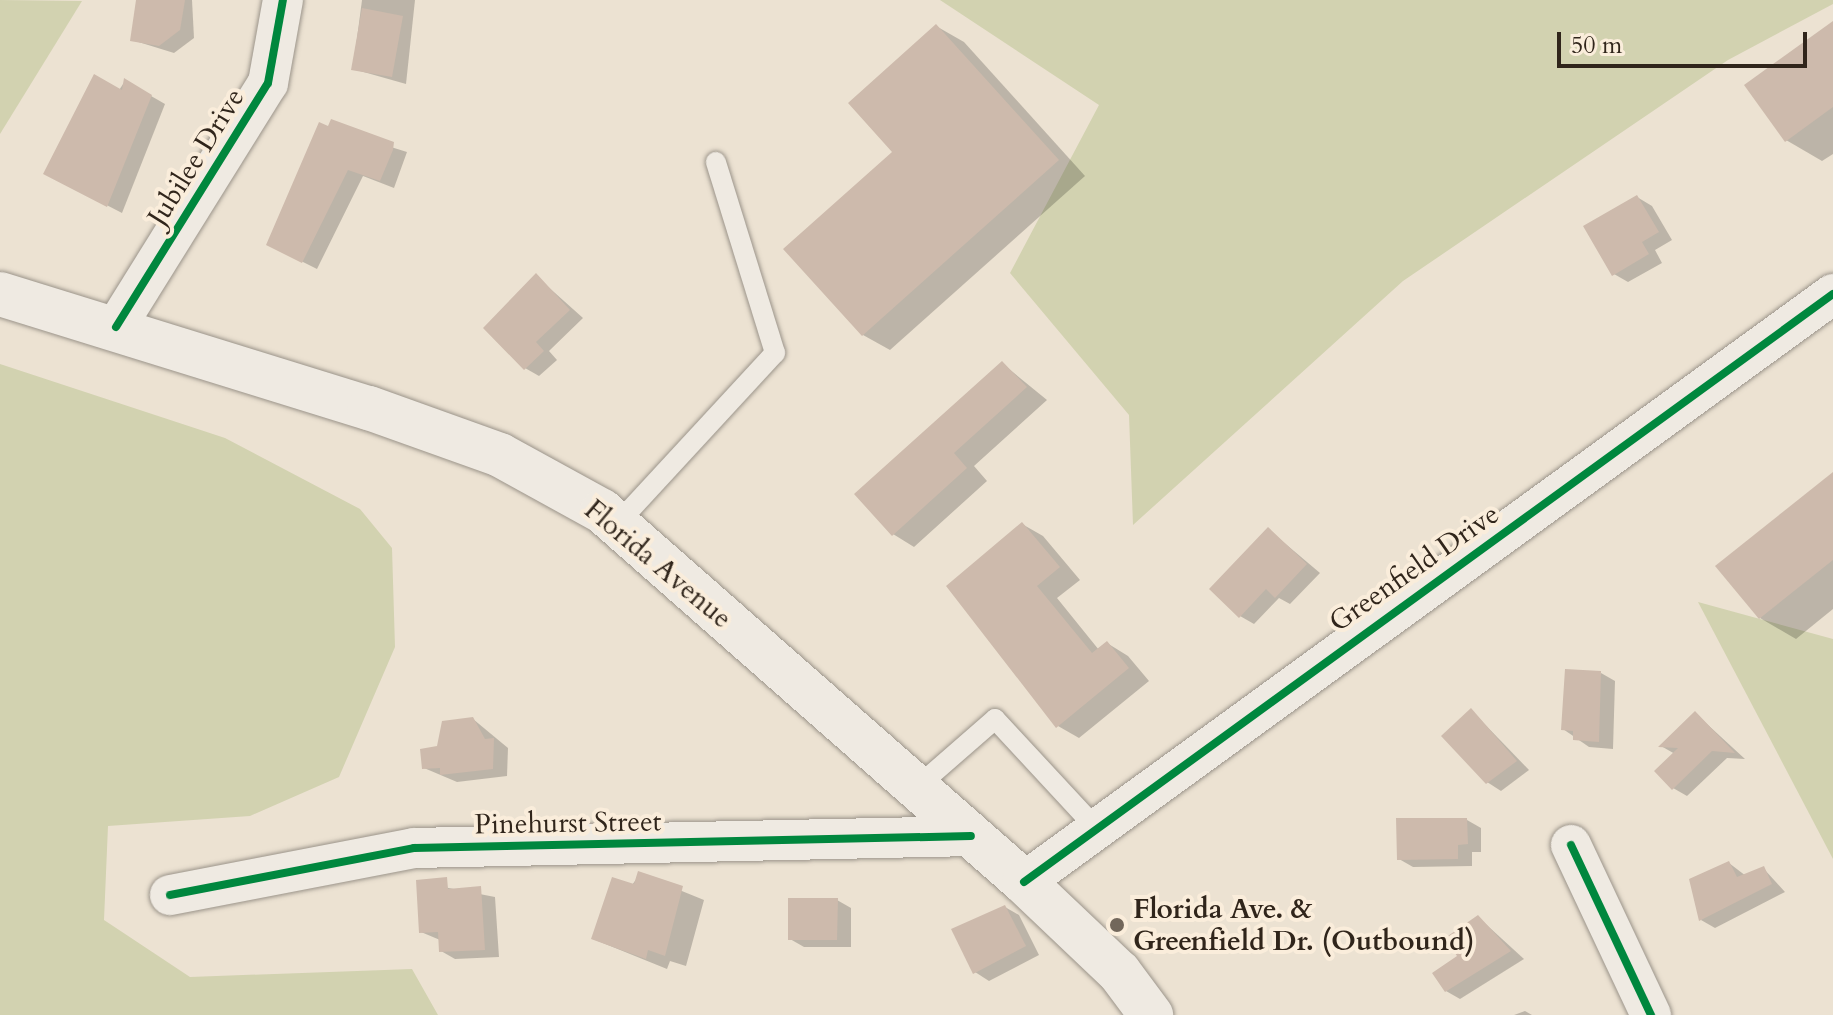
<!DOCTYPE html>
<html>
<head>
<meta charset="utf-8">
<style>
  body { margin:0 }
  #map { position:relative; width:1833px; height:1015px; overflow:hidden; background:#ece2d2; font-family:Cardo,serif }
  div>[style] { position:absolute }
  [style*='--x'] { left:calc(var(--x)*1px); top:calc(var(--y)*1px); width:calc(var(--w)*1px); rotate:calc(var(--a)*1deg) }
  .green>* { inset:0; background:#d2d2b0 }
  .shadow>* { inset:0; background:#0003 }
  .building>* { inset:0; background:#cdbaac }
  .roads { filter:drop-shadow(0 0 2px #9b948a) drop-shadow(0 0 2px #9b948a) }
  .service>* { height:20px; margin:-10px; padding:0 10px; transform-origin:10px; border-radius:10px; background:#efeae2 }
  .minor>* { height:40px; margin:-20px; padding:0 20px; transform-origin:20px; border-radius:20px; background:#efeae2 }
  .secondary>* { height:44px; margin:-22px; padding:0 22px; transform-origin:22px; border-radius:22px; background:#efeae2 }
  .cycleway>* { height:8px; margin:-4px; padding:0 4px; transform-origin:4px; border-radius:4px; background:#00873e }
  .dots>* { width:22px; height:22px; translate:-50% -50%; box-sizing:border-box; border:4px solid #faeddb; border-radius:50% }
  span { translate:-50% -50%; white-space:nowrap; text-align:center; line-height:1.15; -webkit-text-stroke:8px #faeddb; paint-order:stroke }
  .street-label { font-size:28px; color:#30251b }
  .poi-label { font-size:28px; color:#30251b; font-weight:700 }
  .left { translate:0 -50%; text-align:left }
  .scale { position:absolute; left:1557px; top:32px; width:250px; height:36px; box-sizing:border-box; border:4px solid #30251b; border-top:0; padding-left:10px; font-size:24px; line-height:28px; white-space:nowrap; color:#30251b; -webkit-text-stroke:6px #faeddb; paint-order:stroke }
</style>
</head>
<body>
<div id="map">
  <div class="green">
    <div style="clip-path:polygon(0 0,82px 1px,0 134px)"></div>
    <div style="clip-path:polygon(940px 0,1833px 0,1833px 4px,1728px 60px,1403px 281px,1133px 525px,1129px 415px,1010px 273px,1099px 105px)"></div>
    <div style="clip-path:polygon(0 364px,225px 438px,360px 509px,392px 548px,395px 647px,339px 777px,250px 816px,108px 826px,104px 920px,190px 977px,412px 969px,438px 1015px,0 1015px)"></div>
    <div style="clip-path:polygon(1698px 602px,1833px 639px,1833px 859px)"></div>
  </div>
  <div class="shadow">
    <div style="clip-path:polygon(138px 0,192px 0,194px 38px,174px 53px,132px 40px)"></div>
    <div style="clip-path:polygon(362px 0,415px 0,406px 84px,353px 69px)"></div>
    <div style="clip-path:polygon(1833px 23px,1833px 154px,1822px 161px,1786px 140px)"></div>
    <div style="clip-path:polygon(936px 26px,964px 42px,1085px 176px,890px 350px,863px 335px,895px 152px)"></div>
    <div style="clip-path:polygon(125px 81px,165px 104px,122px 213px,60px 181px)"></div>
    <div style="clip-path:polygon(330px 128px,407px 152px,394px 188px,363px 176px,317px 269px,283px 252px)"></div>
    <div style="clip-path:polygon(1637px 197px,1652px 206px,1672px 240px,1655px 250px,1662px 263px,1628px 282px,1614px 274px)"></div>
    <div style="clip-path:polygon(536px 276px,583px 318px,549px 351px,557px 360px,539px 376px,525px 368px)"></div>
    <div style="clip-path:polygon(1003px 364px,1047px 400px,974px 466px,987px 481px,914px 547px,893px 534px)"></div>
    <div style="clip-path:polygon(1833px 481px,1833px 609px,1796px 639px,1760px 618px)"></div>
    <div style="clip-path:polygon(1022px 524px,1043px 536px,1080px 580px,1057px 598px,1099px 650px,1107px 643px,1128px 656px,1149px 681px,1079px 738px,1058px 726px)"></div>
    <div style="clip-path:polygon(1269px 530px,1320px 573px,1290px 604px,1279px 598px,1254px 624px,1240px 616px)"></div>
    <div style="clip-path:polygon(1601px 673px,1615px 681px,1613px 749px,1589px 747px,1563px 729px)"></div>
    <div style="clip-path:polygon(1471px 710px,1529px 770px,1501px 791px,1487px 782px)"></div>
    <div style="clip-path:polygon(1695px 713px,1745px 759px,1727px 758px,1687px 796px,1673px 788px,1675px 754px,1661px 746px)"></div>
    <div style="clip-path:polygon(473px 719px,508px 748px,507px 776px,457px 782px,424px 768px)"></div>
    <div style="clip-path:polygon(1467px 820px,1481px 828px,1481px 852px,1472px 852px,1472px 866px,1413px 867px,1399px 859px)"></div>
    <div style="clip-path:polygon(1729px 863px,1746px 876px,1764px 869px,1785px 892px,1715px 928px,1701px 920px)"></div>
    <div style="clip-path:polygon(640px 874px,704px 900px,686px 966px,670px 961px,667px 969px,593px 939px)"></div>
    <div style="clip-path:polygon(418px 882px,495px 897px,499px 957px,455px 959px,441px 951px,440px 940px,421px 932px)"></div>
    <div style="clip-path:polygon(837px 900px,851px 908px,851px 947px,804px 947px,790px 939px)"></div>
    <div style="clip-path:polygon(1005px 907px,1019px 915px,1039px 955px,989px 981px,975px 972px)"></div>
    <div style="clip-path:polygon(1478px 917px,1524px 959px,1460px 999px,1446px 991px)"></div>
    <div style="clip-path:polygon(1525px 1011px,1532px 1015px,1514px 1015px)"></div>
  </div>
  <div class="building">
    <div style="clip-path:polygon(136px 0,185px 0,180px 30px,159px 46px,130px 41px)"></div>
    <div style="clip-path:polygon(362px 8px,403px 16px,392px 77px,351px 70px)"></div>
    <div style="clip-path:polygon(1833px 21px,1833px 107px,1785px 142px,1744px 85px)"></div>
    <div style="clip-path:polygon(936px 24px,1059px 160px,862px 336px,783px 249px,892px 152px,848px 103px)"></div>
    <div style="clip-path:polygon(94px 74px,122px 90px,124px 78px,152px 95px,107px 207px,43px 174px)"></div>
    <div style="clip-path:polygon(331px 119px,394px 142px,393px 150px,380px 181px,348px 170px,302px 263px,266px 245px,319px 122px,328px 126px)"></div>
    <div style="clip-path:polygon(1637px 195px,1659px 232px,1642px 242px,1649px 254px,1612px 276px,1583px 226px)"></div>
    <div style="clip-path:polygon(536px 273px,570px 310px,536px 342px,544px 351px,524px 370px,483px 328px)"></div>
    <div style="clip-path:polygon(1002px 361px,1027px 387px,954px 453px,967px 468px,892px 536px,854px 494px)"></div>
    <div style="clip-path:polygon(1833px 472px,1833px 560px,1759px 619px,1715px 566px)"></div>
    <div style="clip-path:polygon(1022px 522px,1060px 567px,1037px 586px,1092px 653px,1107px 641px,1129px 668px,1056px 728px,946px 586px)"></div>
    <div style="clip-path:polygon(1268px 527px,1307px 564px,1275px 598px,1266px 589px,1239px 618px,1209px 589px)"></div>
    <div style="clip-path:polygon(1565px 669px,1601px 671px,1599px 742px,1573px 740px,1573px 731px,1561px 730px)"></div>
    <div style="clip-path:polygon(1471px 708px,1517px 761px,1486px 784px,1441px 736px)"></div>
    <div style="clip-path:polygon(1695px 711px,1735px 753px,1712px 751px,1672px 790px,1654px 771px,1678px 748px,1658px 747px)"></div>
    <div style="clip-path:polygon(473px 717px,485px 739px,494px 738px,493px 769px,440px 775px,440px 768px,422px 769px,420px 749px,437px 746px,442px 721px)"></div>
    <div style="clip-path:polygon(1396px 818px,1467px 818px,1468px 844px,1458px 845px,1458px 859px,1397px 860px)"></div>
    <div style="clip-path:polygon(1729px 861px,1737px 877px,1764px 866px,1772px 884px,1699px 921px,1689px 879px)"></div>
    <div style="clip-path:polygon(638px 871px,683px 886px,665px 956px,648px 950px,646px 959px,591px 939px,612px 877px,634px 884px)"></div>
    <div style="clip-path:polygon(447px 877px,448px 889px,481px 886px,485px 950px,439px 952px,438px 932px,419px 933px,416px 880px)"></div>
    <div style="clip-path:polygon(788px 898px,838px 898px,837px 940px,788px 940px)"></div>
    <div style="clip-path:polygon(1005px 905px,1026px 946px,973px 974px,951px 929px)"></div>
    <div style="clip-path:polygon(1478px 915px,1511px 951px,1445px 992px,1432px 973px,1457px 956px,1445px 938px)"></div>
  </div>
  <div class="roads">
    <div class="service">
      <div style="--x:617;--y:524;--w:233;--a:-47.3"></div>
      <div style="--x:775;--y:353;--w:200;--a:-107.2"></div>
      <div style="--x:916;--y:788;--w:105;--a:-41.1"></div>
      <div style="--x:995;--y:719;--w:149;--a:47.2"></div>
    </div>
    <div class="minor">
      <div style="--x:116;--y:327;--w:287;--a:-58.1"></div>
      <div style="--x:268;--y:83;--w:84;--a:-79.8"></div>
      <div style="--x:1571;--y:845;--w:188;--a:64.8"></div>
      <div style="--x:1024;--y:882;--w:1000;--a:-36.01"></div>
      <div style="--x:170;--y:895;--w:248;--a:-10.9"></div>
      <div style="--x:414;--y:848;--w:557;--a:-1.23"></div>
    </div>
    <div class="secondary">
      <div style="--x:0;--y:294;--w:386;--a:17.2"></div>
      <div style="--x:369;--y:408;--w:139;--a:19.7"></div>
      <div style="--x:500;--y:455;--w:116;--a:28.8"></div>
      <div style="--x:602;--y:511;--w:562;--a:41.32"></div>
      <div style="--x:1024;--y:882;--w:131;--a:43.5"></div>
      <div style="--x:1119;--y:972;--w:54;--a:53.3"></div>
    </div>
  </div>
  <div class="cycleway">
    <div style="--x:116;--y:327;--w:287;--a:-58.1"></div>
    <div style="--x:268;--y:83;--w:84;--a:-79.8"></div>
    <div style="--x:1571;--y:845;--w:188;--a:64.8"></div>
    <div style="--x:1024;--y:882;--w:1000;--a:-36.01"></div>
    <div style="--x:170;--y:895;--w:248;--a:-10.9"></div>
    <div style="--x:414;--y:848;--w:557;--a:-1.23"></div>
  </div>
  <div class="dots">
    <div style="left:1117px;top:925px;background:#72675b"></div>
  </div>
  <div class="street-label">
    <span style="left:196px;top:157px;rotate:-58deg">Jubilee Drive</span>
    <span style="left:658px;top:564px;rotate:40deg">Florida Avenue</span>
    <span style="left:1414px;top:568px;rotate:-35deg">Greenfield Drive</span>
    <span style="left:568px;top:823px;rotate:-1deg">Pinehurst Street</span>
  </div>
  <div class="poi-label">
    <span class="left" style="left:1133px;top:925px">Florida Ave. &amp;<br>Greenfield Dr. (Outbound)</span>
  </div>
  <div class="scale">50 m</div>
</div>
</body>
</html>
